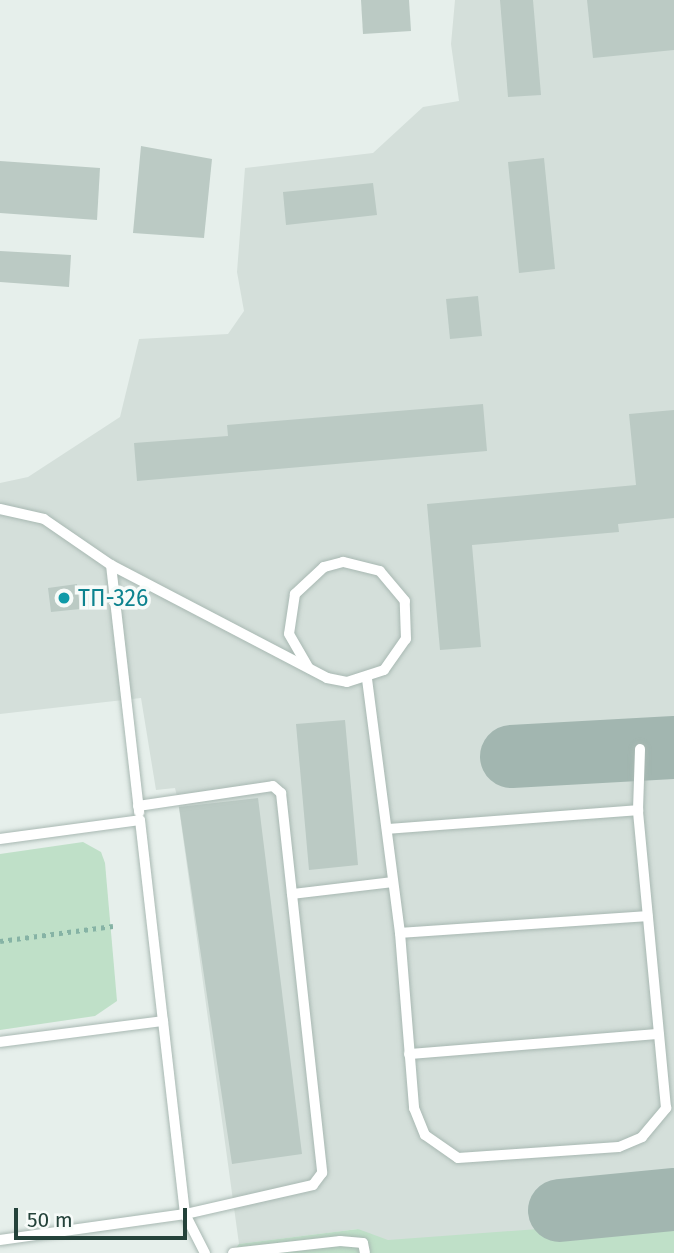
<!DOCTYPE html>
<html>
<head>
<meta charset="utf-8">
<style>
  body { margin:0 }
  #map { position:relative; width:674px; height:1253px; overflow:hidden; background:#e6efeb; font-family:"Fira Sans",sans-serif }
  div>[style] { position:absolute }
  [style*='--x'] { left:calc(var(--x)*1px); top:calc(var(--y)*1px); width:calc(var(--w)*1px); rotate:calc(var(--a)*1deg) }
  .built>* { inset:0; background:#d4dfda }
  .green>* { inset:0; background:#bfe0c8 }
  .taxiway>* { height:63px; margin:-31.5px; padding:0 31.5px; transform-origin:31.5px; border-radius:31.5px; background:#a2b6b0 }
  .building>* { inset:0; background:#bbcac4 }
  .path>* { height:4.5px; margin-top:-2.25px; transform-origin:0; background:repeating-linear-gradient(90deg,#86b3a5 0 3.5px,transparent 0 8.5px) }
  .roads { filter:drop-shadow(0 0 2px #a8b8b2) drop-shadow(0 0 2px #a8b8b2) }
  .service>* { height:10px; margin:-5px; padding:0 5px; transform-origin:5px; border-radius:5px; background:#fff }
  .dots>* { width:19px; height:19px; translate:-50% -50%; box-sizing:border-box; border:4px solid #f7fbf9; border-radius:50% }
  span { translate:-50% -50%; white-space:nowrap; text-align:center; line-height:1.15; -webkit-text-stroke:7px #f7fbf9; paint-order:stroke }
  .culture-label { font-size:23px; color:#0d838f }
  .left { translate:0 -50%; text-align:left }
  .scale { position:absolute; left:14px; top:1208px; width:173px; height:32px; box-sizing:border-box; border:4px solid #24423a; border-top:0; padding-left:9px; font-size:21px; line-height:24px; white-space:nowrap; color:#24423a; -webkit-text-stroke:5px #f7fbf9; paint-order:stroke }
</style>
</head>
<body>
<div id="map">
  <div class="built">
    <div style="clip-path:polygon(455px 0,674px 0,674px 1253px,390px 1253px,358px 1229px,239px 1244px,178px 801px,175px 788px,156px 790px,141px 698px,0 714px,0 483px,28px 477px,120px 417px,139px 339px,228px 334px,244px 311px,237px 272px,245px 168px,373px 153px,423px 107px,459px 101px,451px 44px)"></div>
  </div>
  <div class="green">
    <div style="clip-path:polygon(83px 842px,101px 852px,105px 863px,117px 1001px,95px 1016px,0 1030px,0 854px)"></div>
    <div style="clip-path:polygon(674px 1219px,674px 1253px,232px 1253px,239px 1244px,358px 1229px,388px 1240px)"></div>
  </div>
  <div class="taxiway">
    <div style="--x:511;--y:756;--w:163;--a:-3.2"></div>
    <div style="--x:559;--y:1210;--w:116;--a:-5.5"></div>
  </div>
  <div class="building">
    <div style="clip-path:polygon(361px 0,409px 0,411px 31px,363px 34px)"></div>
    <div style="clip-path:polygon(500px 0,533px 0,541px 95px,508px 97px)"></div>
    <div style="clip-path:polygon(587px 0,674px 0,674px 50px,593px 58px)"></div>
    <div style="clip-path:polygon(141px 146px,212px 159px,204px 238px,133px 233px)"></div>
    <div style="clip-path:polygon(544px 158px,555px 269px,519px 273px,508px 162px)"></div>
    <div style="clip-path:polygon(0 161px,100px 168px,97px 220px,0 213px)"></div>
    <div style="clip-path:polygon(373px 183px,377px 215px,286px 225px,283px 192px)"></div>
    <div style="clip-path:polygon(0 251px,71px 255px,69px 287px,0 282px)"></div>
    <div style="clip-path:polygon(478px 296px,482px 336px,450px 339px,446px 299px)"></div>
    <div style="clip-path:polygon(483px 404px,487px 451px,137px 481px,134px 443px,228px 436px,227px 425px)"></div>
    <div style="clip-path:polygon(674px 410px,674px 518px,618px 524px,619px 532px,472px 545px,481px 647px,440px 650px,427px 504px,636px 485px,629px 414px)"></div>
    <div style="clip-path:polygon(77px 584px,80px 609px,51px 612px,48px 588px)"></div>
    <div style="clip-path:polygon(345px 720px,358px 865px,309px 870px,296px 724px)"></div>
    <div style="clip-path:polygon(258px 798px,302px 1154px,232px 1164px,179px 807px)"></div>
  </div>
  <div class="path">
    <div style="--x:0;--y:941;--w:114;--a:-7.6"></div>
  </div>
  <div class="roads">
    <div class="service">
      <div style="--x:0;--y:509;--w:45;--a:12.8"></div>
      <div style="--x:44;--y:519;--w:81;--a:34.5"></div>
      <div style="--x:111;--y:565;--w:244;--a:27.6"></div>
      <div style="--x:327;--y:678;--w:20;--a:11"></div>
      <div style="--x:347;--y:682;--w:39;--a:-18"></div>
      <div style="--x:384;--y:670;--w:38;--a:-55"></div>
      <div style="--x:406;--y:639;--w:38;--a:-92"></div>
      <div style="--x:405;--y:601;--w:39;--a:-130"></div>
      <div style="--x:380;--y:571;--w:38;--a:-166"></div>
      <div style="--x:343;--y:562;--w:20;--a:165"></div>
      <div style="--x:324;--y:567;--w:40;--a:137"></div>
      <div style="--x:295;--y:594;--w:40;--a:98.5"></div>
      <div style="--x:289;--y:634;--w:39;--a:60"></div>
      <div style="--x:111;--y:565;--w:249;--a:83.5"></div>
      <div style="--x:367;--y:679;--w:256;--a:82.6"></div>
      <div style="--x:400;--y:933;--w:176;--a:85.4"></div>
      <div style="--x:414;--y:1108;--w:29;--a:68"></div>
      <div style="--x:425;--y:1135;--w:40;--a:34.9"></div>
      <div style="--x:458;--y:1158;--w:161;--a:-3.9"></div>
      <div style="--x:619;--y:1147;--w:25;--a:-23"></div>
      <div style="--x:642;--y:1137;--w:38;--a:-50"></div>
      <div style="--x:666;--y:1108;--w:299;--a:-95.4"></div>
      <div style="--x:638;--y:810;--w:61;--a:-88.1"></div>
      <div style="--x:138;--y:806;--w:136;--a:-8.4"></div>
      <div style="--x:273;--y:786;--w:11;--a:41"></div>
      <div style="--x:281;--y:793;--w:382;--a:83.8"></div>
      <div style="--x:322;--y:1173;--w:15;--a:127"></div>
      <div style="--x:313;--y:1185;--w:131;--a:167.2"></div>
      <div style="--x:185;--y:1214;--w:44;--a:62.9"></div>
      <div style="--x:387;--y:829;--w:252;--a:-4.3"></div>
      <div style="--x:0;--y:839;--w:141;--a:-7.7"></div>
      <div style="--x:140;--y:820;--w:202;--a:83.5"></div>
      <div style="--x:163;--y:1021;--w:164;--a:172.7"></div>
      <div style="--x:292;--y:894;--w:101;--a:-6.8"></div>
      <div style="--x:400;--y:933;--w:248;--a:-3.9"></div>
      <div style="--x:409;--y:1054;--w:250;--a:-4.6"></div>
      <div style="--x:0;--y:1240;--w:187;--a:-8"></div>
      <div style="--x:185;--y:1214;--w:194;--a:-96.5"></div>
      <div style="--x:233;--y:1253;--w:108;--a:-6.4"></div>
      <div style="--x:340;--y:1241;--w:23;--a:5"></div>
      <div style="--x:363;--y:1243;--w:10;--a:79"></div>
    </div>
  </div>
  <div class="dots">
    <div style="left:64px;top:598px;background:#0f9aa8"></div>
  </div>
  <div class="culture-label">
    <span class="left" style="left:78px;top:598px">ТП-326</span>
  </div>
  <div class="scale">50 m</div>
</div>
</body>
</html>
